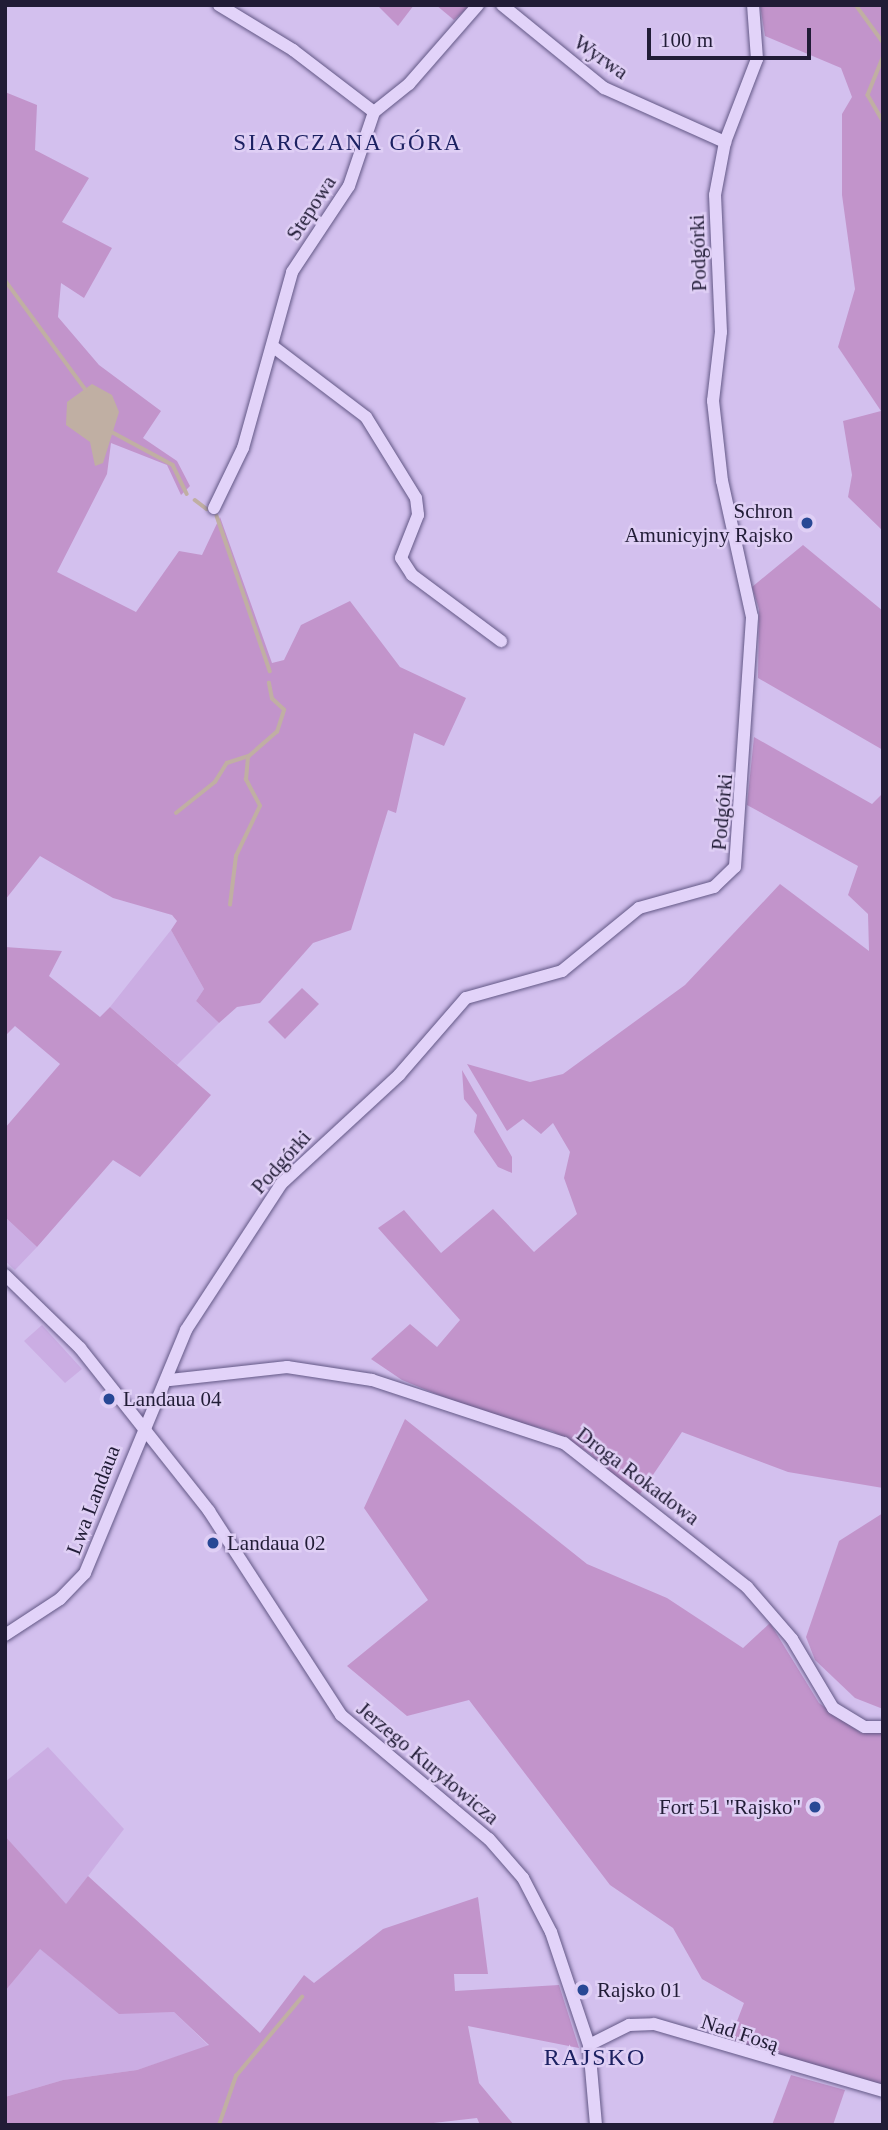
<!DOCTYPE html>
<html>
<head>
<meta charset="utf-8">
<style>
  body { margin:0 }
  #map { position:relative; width:888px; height:2130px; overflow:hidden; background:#d3c0ee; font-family:"Times New Roman",serif }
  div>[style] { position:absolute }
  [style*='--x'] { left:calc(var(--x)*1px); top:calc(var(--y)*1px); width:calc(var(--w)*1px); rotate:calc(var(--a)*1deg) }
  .farmland>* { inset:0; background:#cbade3 }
  .green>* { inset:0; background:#c294cb }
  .water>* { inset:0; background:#c0afa3 }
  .stream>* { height:3.5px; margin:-1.75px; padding:0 1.75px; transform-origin:1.75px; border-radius:1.75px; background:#c0afa3 }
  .roads { filter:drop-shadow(0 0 2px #635886) drop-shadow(0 0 2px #635886) }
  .minor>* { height:12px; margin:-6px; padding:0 6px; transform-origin:6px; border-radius:6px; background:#e2d3f9 }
  .dots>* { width:19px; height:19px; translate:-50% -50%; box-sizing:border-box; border:4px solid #dfcff5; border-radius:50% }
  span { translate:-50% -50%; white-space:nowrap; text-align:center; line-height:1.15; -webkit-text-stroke:5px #dfcff5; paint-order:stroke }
  .street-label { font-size:21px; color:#211c36 }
  .poi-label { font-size:21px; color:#211c36 }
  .right { translate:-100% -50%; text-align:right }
  .left { translate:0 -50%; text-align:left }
  .neighbourhood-label { font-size:23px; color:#1c2162; letter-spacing:2px }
  .quarter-label { font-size:24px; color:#1c2162; letter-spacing:2px }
  .frame { position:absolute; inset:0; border:7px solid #211c36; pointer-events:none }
  .scale { position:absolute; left:647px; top:28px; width:164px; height:32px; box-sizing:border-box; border:4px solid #211c36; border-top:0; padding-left:9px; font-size:21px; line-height:24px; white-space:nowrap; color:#211c36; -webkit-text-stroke:5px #dfcff5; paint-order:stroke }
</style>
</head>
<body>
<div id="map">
  <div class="farmland">
    <div style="clip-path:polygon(171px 930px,204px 989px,196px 1001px,219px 1023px,177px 1065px,110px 1007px)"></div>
    <div style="clip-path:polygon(5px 1217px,37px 1247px,15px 1270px,5px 1261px)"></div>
    <div style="clip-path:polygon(42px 1325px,82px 1369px,65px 1383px,24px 1341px)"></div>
    <div style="clip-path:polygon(48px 1747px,124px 1829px,66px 1905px,5px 1836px,5px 1782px)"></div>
    <div style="clip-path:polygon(39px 1948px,119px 2013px,174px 2012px,209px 2046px,137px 2070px,63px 2080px,5px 2097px,5px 1991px)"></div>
  </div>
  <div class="green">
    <div style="clip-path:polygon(377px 5px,414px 5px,398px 26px)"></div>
    <div style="clip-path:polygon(436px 5px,471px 5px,454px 20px)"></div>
    <div style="clip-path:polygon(760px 5px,883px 5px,883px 531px,848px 497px,852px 475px,843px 421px,881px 411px,838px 347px,855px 289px,842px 195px,842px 114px,852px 97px,841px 68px,765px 36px)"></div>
    <div style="clip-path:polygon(5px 92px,37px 105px,35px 150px,89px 178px,62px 222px,112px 248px,84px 298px,61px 283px,58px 317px,99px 365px,161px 411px,143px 438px,177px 461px,190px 486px,181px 495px,167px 465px,111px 443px,107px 474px,57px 572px,136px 612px,179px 551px,202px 555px,220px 517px,272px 663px,284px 660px,301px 625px,350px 601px,400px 667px,466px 698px,444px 746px,414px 733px,396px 813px,388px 810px,351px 930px,313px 943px,260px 1003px,237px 1007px,219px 1023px,196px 1001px,204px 989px,171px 930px,177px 921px,172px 915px,113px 898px,40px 856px,5px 900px)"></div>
    <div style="clip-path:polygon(803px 545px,883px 611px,883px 750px,758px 678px,759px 609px,752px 587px)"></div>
    <div style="clip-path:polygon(754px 737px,872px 804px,883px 793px,883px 1488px,788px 1472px,682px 1432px,638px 1497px,589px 1453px,552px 1431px,485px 1414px,402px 1380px,371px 1359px,410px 1324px,437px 1347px,460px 1320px,378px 1228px,404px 1210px,441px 1253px,493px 1209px,534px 1252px,577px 1214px,564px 1178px,570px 1152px,553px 1123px,541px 1134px,523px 1119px,507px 1131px,467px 1064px,530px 1082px,563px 1074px,685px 985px,780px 884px,869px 951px,868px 914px,848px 895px,858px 866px,747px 805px)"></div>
    <div style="clip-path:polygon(5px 947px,62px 951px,49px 976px,100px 1017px,110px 1007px,211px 1095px,140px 1177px,113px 1160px,37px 1247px,5px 1217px,5px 1128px,60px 1064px,15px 1026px,5px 1036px)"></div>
    <div style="clip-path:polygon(302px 988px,319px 1004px,285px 1039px,268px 1022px)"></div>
    <div style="clip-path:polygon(462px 1070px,512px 1157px,512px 1173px,498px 1167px,474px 1132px,477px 1115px,464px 1099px)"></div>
    <div style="clip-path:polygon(405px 1419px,587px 1564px,667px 1598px,743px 1648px,770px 1623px,819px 1703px,861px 1733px,883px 1733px,883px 2085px,729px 2042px,744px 2003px,702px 1979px,673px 1928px,610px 1885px,469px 1700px,407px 1716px,347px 1666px,428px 1600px,364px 1508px)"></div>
    <div style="clip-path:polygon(883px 1513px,883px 1709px,855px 1698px,815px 1660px,806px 1637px,839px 1541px)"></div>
    <div style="clip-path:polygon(5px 1836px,66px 1904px,88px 1876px,260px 2033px,304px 1975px,314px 1983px,383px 1929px,478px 1897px,488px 1974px,454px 1974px,455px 1991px,559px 1985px,579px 2048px,468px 2026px,479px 2083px,514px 2125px,480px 2125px,477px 2118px,416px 2125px,5px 2125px,5px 2097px,63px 2080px,137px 2070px,209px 2045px,174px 2012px,119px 2014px,40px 1949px,5px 1991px)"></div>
    <div style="clip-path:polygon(791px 2075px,845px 2090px,833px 2125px,772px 2125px)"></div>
  </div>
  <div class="water">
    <div style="clip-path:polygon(92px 384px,112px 395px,119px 412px,103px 463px,95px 466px,90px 442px,66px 425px,67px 402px)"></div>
  </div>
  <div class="stream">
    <div style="--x:856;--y:5;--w:46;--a:53.9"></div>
    <div style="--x:883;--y:58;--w:40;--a:112"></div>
    <div style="--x:868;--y:95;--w:30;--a:60"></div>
    <div style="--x:5;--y:280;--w:137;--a:53.6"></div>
    <div style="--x:112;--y:432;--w:69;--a:28.4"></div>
    <div style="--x:173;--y:465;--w:32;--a:64"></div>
    <div style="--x:195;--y:500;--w:15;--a:37"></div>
    <div style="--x:217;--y:516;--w:164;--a:71.1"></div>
    <div style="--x:176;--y:813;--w:50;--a:-38.5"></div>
    <div style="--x:215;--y:782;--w:22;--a:-58"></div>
    <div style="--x:227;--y:763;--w:23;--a:-18"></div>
    <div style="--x:249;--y:756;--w:37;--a:-41"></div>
    <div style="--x:277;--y:732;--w:23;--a:-72"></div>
    <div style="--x:284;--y:710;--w:16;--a:-137"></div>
    <div style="--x:272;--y:699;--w:16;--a:-101"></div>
    <div style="--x:230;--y:905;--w:49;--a:-83"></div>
    <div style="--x:236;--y:856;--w:55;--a:-64.4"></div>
    <div style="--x:260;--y:806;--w:30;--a:-118"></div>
    <div style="--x:246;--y:780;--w:22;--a:-85"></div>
    <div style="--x:219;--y:2125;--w:52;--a:-70.9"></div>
    <div style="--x:236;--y:2076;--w:103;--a:-50.1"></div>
  </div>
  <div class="roads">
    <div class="minor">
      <div style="--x:219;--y:5;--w:87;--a:31.3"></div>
      <div style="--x:293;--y:50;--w:102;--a:37.4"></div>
      <div style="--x:502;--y:5;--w:132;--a:39.1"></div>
      <div style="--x:604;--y:88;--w:133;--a:24.1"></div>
      <div style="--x:275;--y:348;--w:114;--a:37.2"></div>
      <div style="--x:366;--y:417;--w:95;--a:58.3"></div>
      <div style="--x:416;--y:498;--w:17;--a:83"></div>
      <div style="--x:418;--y:515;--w:46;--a:111.6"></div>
      <div style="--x:401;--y:558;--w:20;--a:57"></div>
      <div style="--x:412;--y:575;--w:111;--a:36.6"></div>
      <div style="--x:214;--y:508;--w:67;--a:-64.2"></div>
      <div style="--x:243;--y:448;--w:183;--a:-74.4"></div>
      <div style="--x:292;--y:272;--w:103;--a:-56.5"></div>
      <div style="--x:349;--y:186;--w:78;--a:-71.3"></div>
      <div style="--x:374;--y:112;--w:45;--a:-38.7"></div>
      <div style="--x:409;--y:84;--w:105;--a:-48.9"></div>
      <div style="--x:5;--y:1275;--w:105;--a:44.2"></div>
      <div style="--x:80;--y:1348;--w:208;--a:51.6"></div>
      <div style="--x:209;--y:1511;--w:243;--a:57.1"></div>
      <div style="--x:341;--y:1715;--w:193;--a:40"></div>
      <div style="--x:489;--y:1839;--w:52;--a:48.9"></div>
      <div style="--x:523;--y:1878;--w:61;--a:62.6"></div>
      <div style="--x:551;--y:1932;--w:119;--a:71.4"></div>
      <div style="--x:589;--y:2045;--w:80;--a:85"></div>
      <div style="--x:170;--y:1380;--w:118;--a:-6.3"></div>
      <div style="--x:287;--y:1367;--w:86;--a:8.7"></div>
      <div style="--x:372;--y:1380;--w:202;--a:18.2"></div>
      <div style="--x:564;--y:1443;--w:233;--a:38.2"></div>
      <div style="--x:747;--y:1587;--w:69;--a:49.1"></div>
      <div style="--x:792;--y:1639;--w:80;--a:59.3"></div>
      <div style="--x:833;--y:1708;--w:37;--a:31"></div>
      <div style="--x:865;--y:1727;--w:18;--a:0"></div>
      <div style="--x:5;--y:1635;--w:66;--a:-33.2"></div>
      <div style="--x:60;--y:1599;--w:36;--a:-46"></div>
      <div style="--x:85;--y:1573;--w:263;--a:-67.4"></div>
      <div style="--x:186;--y:1330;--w:174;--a:-56.9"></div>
      <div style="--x:281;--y:1184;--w:161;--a:-42.7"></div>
      <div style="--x:399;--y:1075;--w:102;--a:-49"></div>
      <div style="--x:466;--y:998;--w:100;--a:-15.7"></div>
      <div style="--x:562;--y:971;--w:99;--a:-39.3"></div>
      <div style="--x:639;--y:908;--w:78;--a:-15.6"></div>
      <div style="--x:714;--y:887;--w:29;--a:-44"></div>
      <div style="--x:735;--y:867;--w:251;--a:-86.1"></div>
      <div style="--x:752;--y:617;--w:139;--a:-102.4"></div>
      <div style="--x:722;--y:481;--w:81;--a:-96.4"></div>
      <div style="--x:713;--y:401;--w:69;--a:-83.4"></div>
      <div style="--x:721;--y:332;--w:137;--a:-92.5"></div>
      <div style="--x:715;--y:195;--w:54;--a:-79.3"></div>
      <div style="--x:725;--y:142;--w:89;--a:-68.9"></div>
      <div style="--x:757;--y:59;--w:54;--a:-94.2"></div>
      <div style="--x:589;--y:2045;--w:45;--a:-26.6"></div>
      <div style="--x:629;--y:2025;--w:25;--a:-2"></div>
      <div style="--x:654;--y:2024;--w:239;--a:16.3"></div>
    </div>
  </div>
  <div class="dots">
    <div style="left:807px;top:523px;background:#284895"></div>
    <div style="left:109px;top:1399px;background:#284895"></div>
    <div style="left:213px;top:1543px;background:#284895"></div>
    <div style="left:815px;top:1807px;background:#284895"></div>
    <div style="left:583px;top:1990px;background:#284895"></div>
  </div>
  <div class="street-label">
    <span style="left:601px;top:57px;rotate:35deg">Wyrwa</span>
    <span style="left:311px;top:208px;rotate:-57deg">Stepowa</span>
    <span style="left:698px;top:253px;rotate:-92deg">Podgórki</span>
    <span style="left:722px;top:812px;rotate:-85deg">Podgórki</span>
    <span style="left:281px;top:1162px;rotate:-48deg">Podgórki</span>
    <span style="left:638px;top:1476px;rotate:37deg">Droga Rokadowa</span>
    <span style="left:93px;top:1500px;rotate:-69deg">Lwa Landaua</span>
    <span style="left:428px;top:1763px;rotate:40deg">Jerzego Kuryłowicza</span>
    <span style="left:740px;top:2033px;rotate:18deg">Nad Fosą</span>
  </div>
  <div class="poi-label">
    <span class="right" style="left:793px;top:523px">Schron<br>Amunicyjny Rajsko</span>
    <span class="left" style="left:123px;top:1399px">Landaua 04</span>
    <span class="left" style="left:227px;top:1543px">Landaua 02</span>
    <span class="right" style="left:801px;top:1807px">Fort 51 "Rajsko"</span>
    <span class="left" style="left:597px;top:1990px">Rajsko 01</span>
  </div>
  <div class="neighbourhood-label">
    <span style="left:348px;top:143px">SIARCZANA GÓRA</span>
  </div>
  <div class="quarter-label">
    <span style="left:595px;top:2058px">RAJSKO</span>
  </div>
  <div class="frame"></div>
  <div class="scale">100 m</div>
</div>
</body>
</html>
